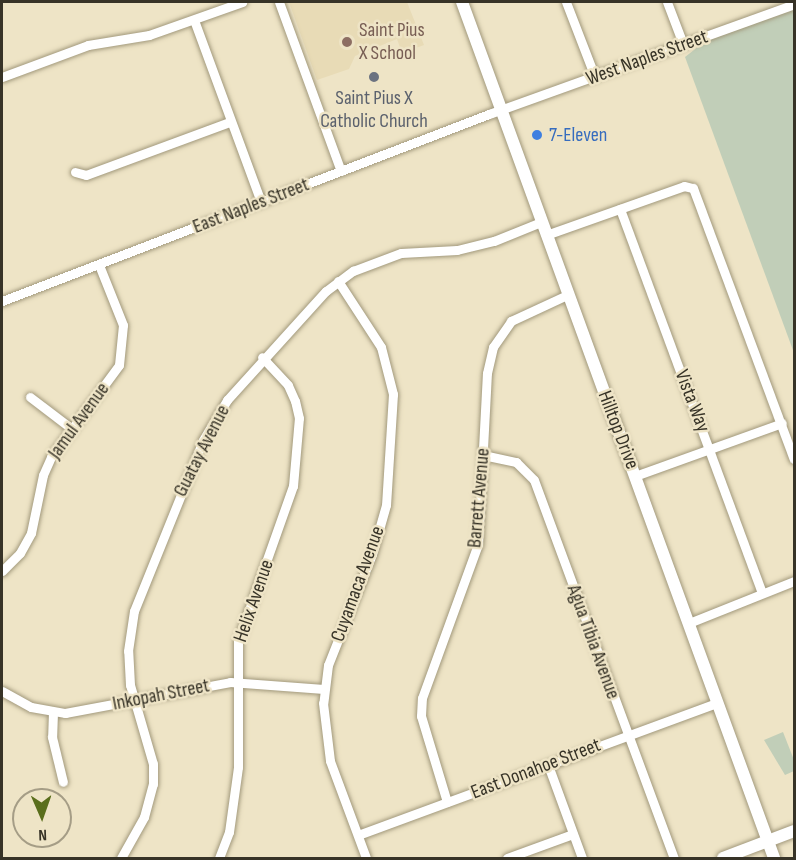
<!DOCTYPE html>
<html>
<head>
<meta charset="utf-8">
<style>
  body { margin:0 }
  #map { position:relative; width:796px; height:860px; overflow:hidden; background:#eee4c6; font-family:"Sofia Sans Condensed",sans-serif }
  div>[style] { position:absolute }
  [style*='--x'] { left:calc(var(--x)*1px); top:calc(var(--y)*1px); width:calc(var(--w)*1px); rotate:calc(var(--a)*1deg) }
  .built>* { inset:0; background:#e8dbb6 }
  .green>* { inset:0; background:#c1ceb8 }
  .roads { filter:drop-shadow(0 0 2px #a2997c) drop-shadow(0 0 2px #a2997c) }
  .minor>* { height:9px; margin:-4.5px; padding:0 4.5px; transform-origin:4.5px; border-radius:4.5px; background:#fff }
  .major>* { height:12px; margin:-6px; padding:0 6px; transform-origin:6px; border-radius:6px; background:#fff }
  .dots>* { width:16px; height:16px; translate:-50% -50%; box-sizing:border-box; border:3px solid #eee4c6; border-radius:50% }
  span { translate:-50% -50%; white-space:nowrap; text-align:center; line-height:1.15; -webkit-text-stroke:5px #eee4c6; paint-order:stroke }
  .education-label { font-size:20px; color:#785e54 }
  .left { translate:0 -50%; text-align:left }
  .street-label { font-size:20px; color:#373327 }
  .worship-label { font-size:20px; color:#5b616d }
  .shop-label { font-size:20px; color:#366cbe }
  .frame { position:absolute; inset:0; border:3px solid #373327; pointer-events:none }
  .north { position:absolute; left:12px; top:788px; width:60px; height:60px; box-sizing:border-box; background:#eee4c6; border:2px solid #a59d86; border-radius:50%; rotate:178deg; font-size:16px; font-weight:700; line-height:24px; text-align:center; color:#373327 }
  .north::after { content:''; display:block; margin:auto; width:21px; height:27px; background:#5a6e1c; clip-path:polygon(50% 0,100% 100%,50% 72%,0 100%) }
</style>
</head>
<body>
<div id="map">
  <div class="built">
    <div style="clip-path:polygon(289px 2px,407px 2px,424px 45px,402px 53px,397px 39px,355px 56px,349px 69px,317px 80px)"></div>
  </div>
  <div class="green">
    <div style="clip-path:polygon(794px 2px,794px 353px,685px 57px,721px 29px)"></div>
    <div style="clip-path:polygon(783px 732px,794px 760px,794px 771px,785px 775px,764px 740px)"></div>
  </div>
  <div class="roads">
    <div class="minor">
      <div style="--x:279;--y:2;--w:180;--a:69.9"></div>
      <div style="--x:566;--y:2;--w:80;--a:68.9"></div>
      <div style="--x:667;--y:2;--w:45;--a:69.1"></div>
      <div style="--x:194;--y:20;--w:194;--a:69.8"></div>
      <div style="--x:2;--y:77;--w:92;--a:-20.4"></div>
      <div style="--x:88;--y:45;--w:62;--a:-9.3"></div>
      <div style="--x:149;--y:35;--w:99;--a:-19.5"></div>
      <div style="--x:75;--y:172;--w:11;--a:15"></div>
      <div style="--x:86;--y:175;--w:153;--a:-20.3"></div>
      <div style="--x:620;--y:209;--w:409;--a:69.7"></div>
      <div style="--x:546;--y:235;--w:146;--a:-19.5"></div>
      <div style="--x:684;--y:186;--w:9;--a:13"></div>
      <div style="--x:693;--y:188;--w:289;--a:69.6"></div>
      <div style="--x:338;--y:281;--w:79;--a:56.9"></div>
      <div style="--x:381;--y:347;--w:49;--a:75.7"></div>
      <div style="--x:393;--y:394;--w:111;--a:93.6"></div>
      <div style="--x:386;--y:505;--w:51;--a:105.9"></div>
      <div style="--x:372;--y:554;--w:119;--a:111.6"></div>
      <div style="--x:328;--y:665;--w:38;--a:97"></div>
      <div style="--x:323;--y:703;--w:58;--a:83.1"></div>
      <div style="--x:330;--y:761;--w:103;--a:69.6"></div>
      <div style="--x:2;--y:301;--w:522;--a:-21.01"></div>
      <div style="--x:489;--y:114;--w:324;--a:-19.8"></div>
      <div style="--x:30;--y:397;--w:53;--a:37.3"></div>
      <div style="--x:483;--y:455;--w:34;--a:12"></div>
      <div style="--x:516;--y:462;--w:25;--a:45"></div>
      <div style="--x:534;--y:480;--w:403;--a:69.7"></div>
      <div style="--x:635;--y:476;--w:156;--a:-19.8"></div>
      <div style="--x:2;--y:571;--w:25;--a:-45"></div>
      <div style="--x:20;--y:553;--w:23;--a:-61"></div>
      <div style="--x:31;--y:533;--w:59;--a:-78.3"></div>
      <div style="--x:43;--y:475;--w:20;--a:-66"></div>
      <div style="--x:51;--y:457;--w:114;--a:-53.5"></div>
      <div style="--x:119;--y:365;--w:40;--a:-84.3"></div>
      <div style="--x:123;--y:325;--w:65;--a:-111.8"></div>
      <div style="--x:689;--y:623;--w:113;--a:-21.8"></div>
      <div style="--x:2;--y:691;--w:33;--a:29"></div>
      <div style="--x:31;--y:707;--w:35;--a:10"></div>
      <div style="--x:65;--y:713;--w:168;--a:-10.6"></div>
      <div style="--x:230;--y:682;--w:94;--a:4.3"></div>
      <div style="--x:53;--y:712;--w:25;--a:92"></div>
      <div style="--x:52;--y:737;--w:46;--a:76.3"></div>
      <div style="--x:548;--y:765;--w:99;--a:69.9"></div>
      <div style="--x:447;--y:802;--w:90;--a:-106.8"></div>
      <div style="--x:421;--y:716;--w:18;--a:-87"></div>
      <div style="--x:422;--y:698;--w:164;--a:-70"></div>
      <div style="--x:478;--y:544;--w:171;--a:-87"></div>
      <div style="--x:487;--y:373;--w:27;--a:-77"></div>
      <div style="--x:493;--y:347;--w:32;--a:-55"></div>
      <div style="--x:511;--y:321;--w:62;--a:-24.9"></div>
      <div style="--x:358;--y:835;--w:382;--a:-20.2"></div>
      <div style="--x:121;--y:858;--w:47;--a:-60.7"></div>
      <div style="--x:144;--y:817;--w:34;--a:-75"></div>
      <div style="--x:153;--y:784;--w:20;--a:-90"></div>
      <div style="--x:153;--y:764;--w:82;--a:-106.2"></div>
      <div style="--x:130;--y:685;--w:34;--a:-93"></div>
      <div style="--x:128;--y:651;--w:40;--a:-81.5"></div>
      <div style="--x:134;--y:611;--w:184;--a:-68"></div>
      <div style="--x:203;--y:440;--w:47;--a:-59"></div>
      <div style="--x:227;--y:400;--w:147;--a:-47.8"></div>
      <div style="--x:326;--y:291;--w:34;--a:-37"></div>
      <div style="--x:353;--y:271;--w:51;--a:-20.6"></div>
      <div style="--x:401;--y:253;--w:56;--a:-3.1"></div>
      <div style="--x:457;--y:250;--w:38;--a:-14"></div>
      <div style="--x:494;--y:241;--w:51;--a:-22"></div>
      <div style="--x:219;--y:858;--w:28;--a:-69"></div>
      <div style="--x:229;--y:832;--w:66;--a:-82.1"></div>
      <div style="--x:238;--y:767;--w:126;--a:-90"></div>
      <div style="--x:238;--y:641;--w:164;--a:-70.5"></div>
      <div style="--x:293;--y:486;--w:68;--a:-85"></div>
      <div style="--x:299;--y:418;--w:17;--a:-103"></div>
      <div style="--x:295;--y:401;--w:17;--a:-114"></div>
      <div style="--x:288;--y:385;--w:38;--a:-133"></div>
      <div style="--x:507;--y:858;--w:70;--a:-20"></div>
    </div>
    <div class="major">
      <div style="--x:462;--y:2;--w:911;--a:69.97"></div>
      <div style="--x:723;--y:858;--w:76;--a:-20.8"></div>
    </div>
  </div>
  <div class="dots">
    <div style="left:347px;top:42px;background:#8d6e63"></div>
    <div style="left:374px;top:77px;background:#6b7280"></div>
    <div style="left:537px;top:135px;background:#3f7fe0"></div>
  </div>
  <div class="education-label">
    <span class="left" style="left:359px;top:42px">Saint Pius<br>X School</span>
  </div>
  <div class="street-label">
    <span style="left:647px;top:58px;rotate:-20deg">West Naples Street</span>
    <span style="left:251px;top:206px;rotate:-21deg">East Naples Street</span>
    <span style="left:692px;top:401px;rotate:69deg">Vista Way</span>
    <span style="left:79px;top:421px;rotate:-54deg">Jamul Avenue</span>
    <span style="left:618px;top:430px;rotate:69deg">Hilltop Drive</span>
    <span style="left:202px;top:451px;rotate:-63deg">Guatay Avenue</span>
    <span style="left:479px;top:498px;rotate:-85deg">Barrett Avenue</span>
    <span style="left:358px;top:584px;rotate:-70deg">Cuyamaca Avenue</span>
    <span style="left:254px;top:601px;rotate:-71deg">Helix Avenue</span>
    <span style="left:593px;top:642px;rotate:70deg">Agua Tibia Avenue</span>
    <span style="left:161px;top:695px;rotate:-11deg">Inkopah Street</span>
    <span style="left:536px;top:769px;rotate:-21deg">East Donahoe Street</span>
  </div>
  <div class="worship-label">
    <span style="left:374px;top:110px">Saint Pius X<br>Catholic Church</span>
  </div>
  <div class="shop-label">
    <span class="left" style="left:549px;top:135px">7-Eleven</span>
  </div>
  <div class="frame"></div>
  <div class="north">N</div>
</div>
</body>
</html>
